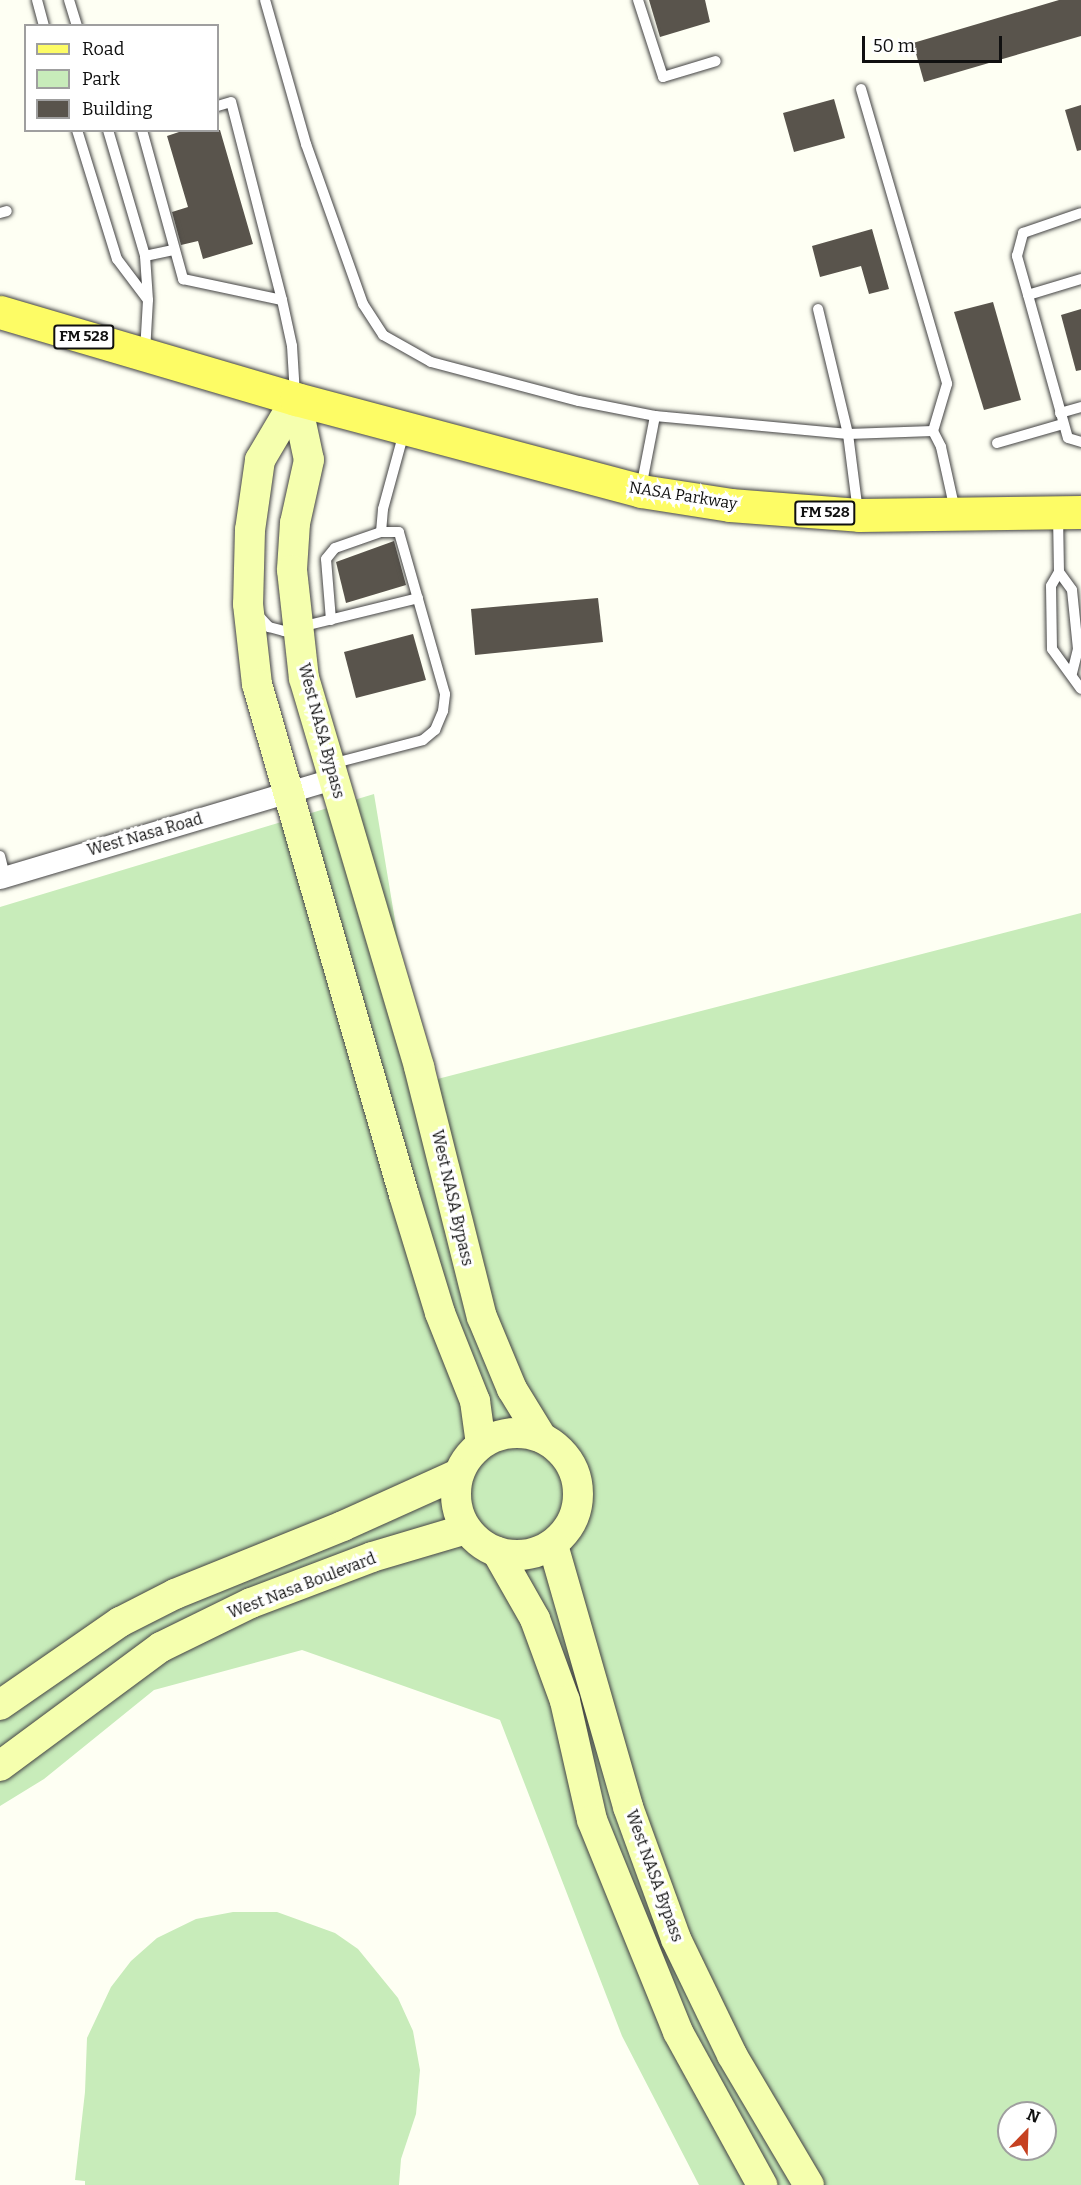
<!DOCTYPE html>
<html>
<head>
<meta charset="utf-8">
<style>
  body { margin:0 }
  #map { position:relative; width:1081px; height:2185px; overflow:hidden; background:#fefff3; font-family:Bitter,serif }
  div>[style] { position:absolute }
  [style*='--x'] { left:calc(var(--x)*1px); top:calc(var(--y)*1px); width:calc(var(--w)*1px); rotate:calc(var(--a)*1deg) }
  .green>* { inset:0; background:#c8ecba }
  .building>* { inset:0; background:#59544c }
  .roads { filter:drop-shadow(0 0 2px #434343) drop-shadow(0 0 2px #434343) }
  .lane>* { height:10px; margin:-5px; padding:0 5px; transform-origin:5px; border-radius:5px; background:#fff }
  .street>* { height:21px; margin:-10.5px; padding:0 10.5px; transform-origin:10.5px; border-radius:10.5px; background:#fff }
  .secondary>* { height:30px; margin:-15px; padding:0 15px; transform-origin:15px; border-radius:15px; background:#f5ffae }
  .secondary>.ring { margin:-15px; padding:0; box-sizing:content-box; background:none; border:30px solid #f5ffae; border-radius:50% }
  .primary>* { height:33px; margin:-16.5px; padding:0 16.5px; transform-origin:16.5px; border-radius:16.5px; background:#fdfc65 }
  span { translate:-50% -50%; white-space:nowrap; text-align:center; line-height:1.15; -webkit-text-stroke:6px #fff; paint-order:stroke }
  .shield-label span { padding:2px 4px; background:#fff; border:2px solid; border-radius:4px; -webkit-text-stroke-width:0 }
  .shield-label { font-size:15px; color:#101010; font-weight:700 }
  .street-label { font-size:16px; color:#101010 }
  .legend { position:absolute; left:24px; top:24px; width:195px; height:108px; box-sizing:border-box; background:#fff; border:2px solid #9f9f9f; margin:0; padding:8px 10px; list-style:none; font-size:18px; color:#101010 }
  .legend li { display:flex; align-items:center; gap:12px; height:30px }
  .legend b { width:30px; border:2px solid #9f9f9f }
  .north { position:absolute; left:997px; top:2101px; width:60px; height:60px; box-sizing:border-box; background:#fff; border:2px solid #9f9f9f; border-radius:50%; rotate:23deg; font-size:16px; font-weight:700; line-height:24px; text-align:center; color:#101010 }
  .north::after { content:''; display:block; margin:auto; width:21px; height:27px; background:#c64121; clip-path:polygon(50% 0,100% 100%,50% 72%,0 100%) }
  .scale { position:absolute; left:862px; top:36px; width:140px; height:27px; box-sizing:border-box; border:3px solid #101010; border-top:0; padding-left:8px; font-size:18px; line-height:21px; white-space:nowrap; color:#101010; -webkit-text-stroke:4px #fff; paint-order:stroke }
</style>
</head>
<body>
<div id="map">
  <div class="green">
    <div style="clip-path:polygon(evenodd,374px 794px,422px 1083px,1081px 913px,1081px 2185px,699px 2185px,622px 2036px,500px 1720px,302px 1650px,154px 1690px,44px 1779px,0 1806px,0 907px,374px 794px,1009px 2113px,1045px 2113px,1045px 2149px,1009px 2149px,1009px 2113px)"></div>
    <div style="clip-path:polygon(233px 1912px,277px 1912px,335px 1933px,358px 1949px,398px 1998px,413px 2031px,420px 2070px,416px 2114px,401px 2159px,399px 2185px,85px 2185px,85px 2181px,75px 2180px,85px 2092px,87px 2038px,111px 1987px,131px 1961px,157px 1938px,196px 1919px)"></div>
  </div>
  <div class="building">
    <div style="clip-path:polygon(649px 0,705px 0,710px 22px,660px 37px)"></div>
    <div style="clip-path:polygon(1059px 0,1081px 0,1081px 36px,924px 82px,913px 43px)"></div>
    <div style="clip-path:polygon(834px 99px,845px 138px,794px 152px,783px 113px)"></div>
    <div style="clip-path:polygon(1081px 105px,1081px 150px,1077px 151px,1065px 110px)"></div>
    <div style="clip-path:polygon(185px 130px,220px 130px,253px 244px,203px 259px,198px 241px,181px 245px,172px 212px,188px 207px,167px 136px)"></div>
    <div style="clip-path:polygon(872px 229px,889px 289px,869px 294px,861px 266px,820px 277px,812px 246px)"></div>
    <div style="clip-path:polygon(993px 302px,1021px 400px,984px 410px,954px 312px)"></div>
    <div style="clip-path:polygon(1081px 309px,1081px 370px,1076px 371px,1061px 315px)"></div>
    <div style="clip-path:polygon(394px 541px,406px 585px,346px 603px,336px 562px)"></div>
    <div style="clip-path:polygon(598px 598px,603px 642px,475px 655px,471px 609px)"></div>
    <div style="clip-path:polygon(413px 634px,426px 680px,356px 698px,344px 652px)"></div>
  </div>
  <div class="roads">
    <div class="lane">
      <div style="--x:37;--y:0;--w:27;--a:75"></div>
      <div style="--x:69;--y:0;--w:27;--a:73"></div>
      <div style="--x:265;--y:0;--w:150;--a:74.1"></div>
      <div style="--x:306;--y:144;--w:170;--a:70.4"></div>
      <div style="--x:363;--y:304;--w:37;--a:57"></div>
      <div style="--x:383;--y:335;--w:55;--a:29.4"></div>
      <div style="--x:431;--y:362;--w:153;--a:14.8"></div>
      <div style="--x:579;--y:401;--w:77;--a:11.2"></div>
      <div style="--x:655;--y:416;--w:73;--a:101"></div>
      <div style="--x:638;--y:0;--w:81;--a:72"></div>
      <div style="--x:663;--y:77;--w:55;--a:-16.8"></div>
      <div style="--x:861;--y:89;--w:307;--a:73.7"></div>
      <div style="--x:947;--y:384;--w:49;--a:106.6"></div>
      <div style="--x:933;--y:431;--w:18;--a:63"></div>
      <div style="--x:941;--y:447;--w:65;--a:77.5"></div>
      <div style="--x:77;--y:130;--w:135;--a:72.8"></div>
      <div style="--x:117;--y:259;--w:51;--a:52.9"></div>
      <div style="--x:108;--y:130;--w:131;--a:73.6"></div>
      <div style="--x:145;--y:256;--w:44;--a:86.1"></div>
      <div style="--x:148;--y:300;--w:52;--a:93.3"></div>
      <div style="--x:142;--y:130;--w:155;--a:74.6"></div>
      <div style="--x:183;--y:279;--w:101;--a:12"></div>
      <div style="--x:282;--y:300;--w:204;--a:-104.4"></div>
      <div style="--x:231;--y:102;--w:14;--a:163"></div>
      <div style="--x:0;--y:213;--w:7;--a:-16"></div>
      <div style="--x:145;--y:256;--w:30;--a:-12"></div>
      <div style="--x:1081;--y:279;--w:55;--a:163.2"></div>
      <div style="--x:1028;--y:295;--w:148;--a:74.4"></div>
      <div style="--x:1068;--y:438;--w:14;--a:17"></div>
      <div style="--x:1028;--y:295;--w:41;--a:-105.8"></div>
      <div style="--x:1017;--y:256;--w:24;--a:-75"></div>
      <div style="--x:1023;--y:233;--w:61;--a:-19"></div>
      <div style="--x:282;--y:300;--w:47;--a:77.7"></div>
      <div style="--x:292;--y:346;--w:49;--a:86.5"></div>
      <div style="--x:818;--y:309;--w:129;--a:76.5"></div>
      <div style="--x:848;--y:434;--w:79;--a:82.7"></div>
      <div style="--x:1060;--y:413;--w:22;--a:-16"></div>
      <div style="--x:655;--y:416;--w:194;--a:5.3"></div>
      <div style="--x:848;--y:434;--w:85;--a:-2"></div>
      <div style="--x:997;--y:443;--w:69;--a:-16.1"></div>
      <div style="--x:1058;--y:515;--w:57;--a:89"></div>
      <div style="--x:1059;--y:572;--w:16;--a:120"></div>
      <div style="--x:1051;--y:586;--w:63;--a:89.1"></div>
      <div style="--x:1052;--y:649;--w:49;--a:54.1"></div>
      <div style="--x:1059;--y:572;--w:22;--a:54"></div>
      <div style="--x:1072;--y:590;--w:59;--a:84.2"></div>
      <div style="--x:1078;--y:649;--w:25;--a:104"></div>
      <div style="--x:255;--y:612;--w:21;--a:47"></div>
      <div style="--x:269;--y:627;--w:16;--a:15"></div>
      <div style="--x:284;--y:631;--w:138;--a:-13.8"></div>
      <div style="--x:331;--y:620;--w:61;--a:-94.7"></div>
      <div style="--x:326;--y:559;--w:14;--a:-51"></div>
      <div style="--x:335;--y:548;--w:49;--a:-19.2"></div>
      <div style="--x:331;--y:764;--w:95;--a:-14.6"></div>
      <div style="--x:423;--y:740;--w:16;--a:-40"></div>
      <div style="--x:435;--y:730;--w:21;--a:-67"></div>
      <div style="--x:443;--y:711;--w:17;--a:-83"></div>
      <div style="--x:445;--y:694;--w:168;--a:-105.9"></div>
      <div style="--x:399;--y:532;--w:18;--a:180"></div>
      <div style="--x:381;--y:532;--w:23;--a:-85"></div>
      <div style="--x:383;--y:509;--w:80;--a:-74.7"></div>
      <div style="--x:0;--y:856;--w:21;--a:76"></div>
    </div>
    <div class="street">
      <div style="--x:0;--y:878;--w:347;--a:-16.6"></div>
    </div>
    <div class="secondary">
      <div style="--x:296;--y:399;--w:71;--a:120.5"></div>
      <div style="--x:260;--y:460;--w:71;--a:98.1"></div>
      <div style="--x:250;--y:530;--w:74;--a:91.5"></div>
      <div style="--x:248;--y:604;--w:81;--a:83.6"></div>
      <div style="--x:257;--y:684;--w:532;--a:73.95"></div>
      <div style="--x:404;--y:1195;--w:123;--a:73"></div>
      <div style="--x:440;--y:1313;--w:95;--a:68.3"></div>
      <div style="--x:475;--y:1401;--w:43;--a:82.1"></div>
      <div style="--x:296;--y:399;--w:62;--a:78"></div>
      <div style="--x:309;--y:460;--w:65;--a:102.5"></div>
      <div style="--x:295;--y:523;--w:47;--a:93.7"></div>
      <div style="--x:292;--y:570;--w:109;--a:83.7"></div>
      <div style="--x:304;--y:678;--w:406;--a:73.5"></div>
      <div style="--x:419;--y:1067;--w:258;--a:75.9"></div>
      <div style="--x:482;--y:1317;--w:78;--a:67.4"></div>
      <div style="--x:512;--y:1389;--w:57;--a:58.5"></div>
      <div class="ring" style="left:456px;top:1433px;width:92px;height:92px"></div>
      <div style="--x:553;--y:1545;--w:273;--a:74"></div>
      <div style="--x:628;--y:1807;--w:140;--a:70"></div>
      <div style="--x:676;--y:1939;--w:129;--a:64.2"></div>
      <div style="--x:732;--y:2055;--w:151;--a:59.4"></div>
      <div style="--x:497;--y:1552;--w:77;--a:60.4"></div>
      <div style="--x:535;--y:1619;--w:87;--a:69.9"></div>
      <div style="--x:565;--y:1701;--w:122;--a:77.2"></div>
      <div style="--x:592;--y:1820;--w:229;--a:67.9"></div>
      <div style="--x:678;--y:2032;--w:175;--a:61.2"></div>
      <div style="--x:0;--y:1705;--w:146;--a:-34.7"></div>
      <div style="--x:120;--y:1622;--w:62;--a:-27"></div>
      <div style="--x:175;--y:1594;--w:181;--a:-22"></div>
      <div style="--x:343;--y:1526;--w:126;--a:-24.3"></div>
      <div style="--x:0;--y:1766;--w:200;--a:-36.5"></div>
      <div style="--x:161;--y:1647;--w:100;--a:-26.1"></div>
      <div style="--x:251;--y:1603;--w:129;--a:-20.8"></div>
      <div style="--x:372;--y:1557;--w:98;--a:-16.6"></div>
    </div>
    <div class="primary">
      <div style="--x:0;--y:312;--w:309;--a:16.4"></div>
      <div style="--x:296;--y:399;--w:357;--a:14.9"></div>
      <div style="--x:641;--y:491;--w:90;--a:8.9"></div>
      <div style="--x:730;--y:505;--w:129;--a:4.4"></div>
      <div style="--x:859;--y:515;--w:222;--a:-0.8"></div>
    </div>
  </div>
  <div class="shield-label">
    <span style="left:84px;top:337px">FM 528</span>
    <span style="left:825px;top:513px">FM 528</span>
  </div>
  <div class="street-label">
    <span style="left:683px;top:496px;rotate:9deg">NASA Parkway</span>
    <span style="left:321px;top:731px;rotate:75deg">West NASA Bypass</span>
    <span style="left:145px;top:835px;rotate:-16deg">West Nasa Road</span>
    <span style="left:452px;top:1198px;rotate:77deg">West NASA Bypass</span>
    <span style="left:302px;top:1586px;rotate:-21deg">West Nasa Boulevard</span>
    <span style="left:654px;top:1876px;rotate:70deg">West NASA Bypass</span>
  </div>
  <ul class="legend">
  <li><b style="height:8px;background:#fdfc65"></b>Road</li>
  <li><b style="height:16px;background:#c8ecba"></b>Park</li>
  <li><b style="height:16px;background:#59544c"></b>Building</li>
  </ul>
  <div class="north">N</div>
  <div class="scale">50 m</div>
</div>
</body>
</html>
